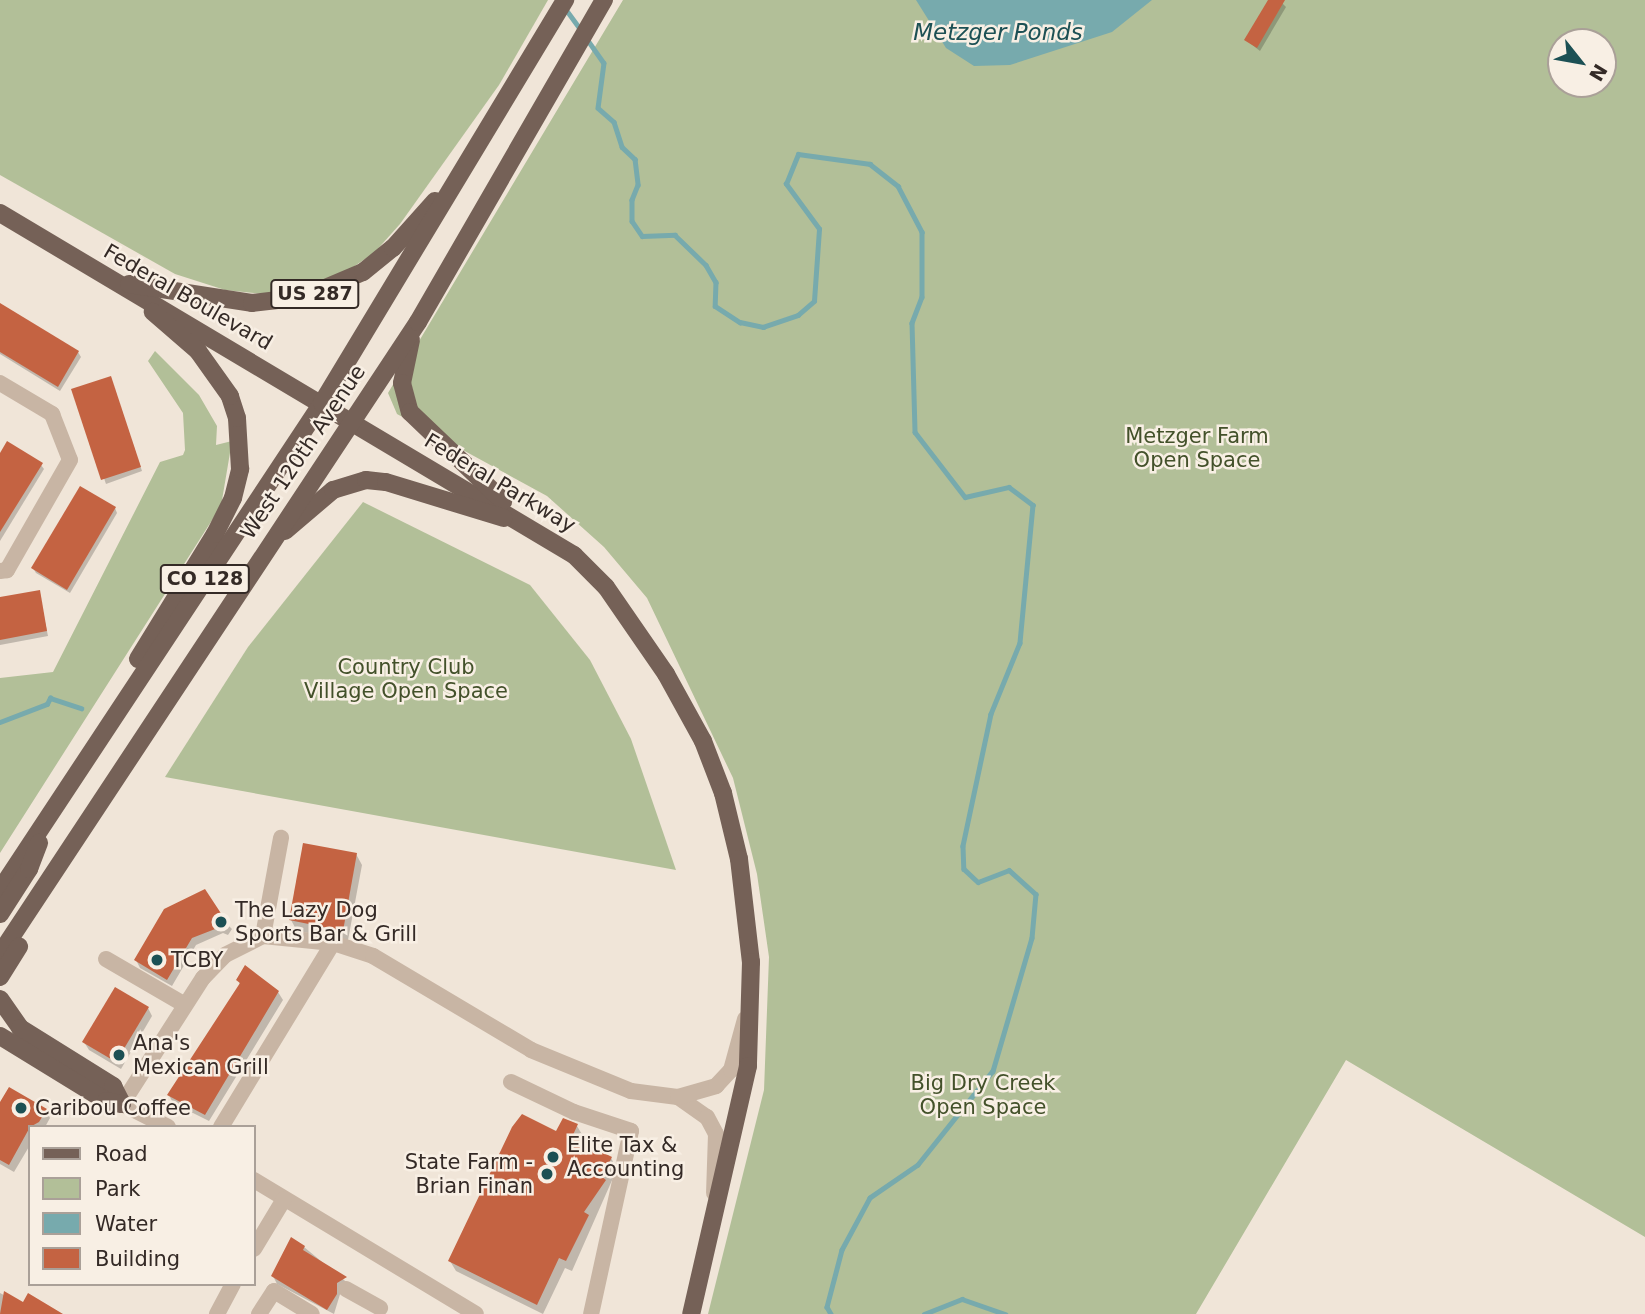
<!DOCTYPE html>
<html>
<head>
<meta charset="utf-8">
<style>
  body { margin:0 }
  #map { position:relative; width:1645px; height:1314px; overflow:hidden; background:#f0e5d8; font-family:"DejaVu Sans",sans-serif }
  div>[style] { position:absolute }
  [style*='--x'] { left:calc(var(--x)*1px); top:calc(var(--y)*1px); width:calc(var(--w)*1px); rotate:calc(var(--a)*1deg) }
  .green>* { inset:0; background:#b2bf98 }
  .water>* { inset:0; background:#77aaad }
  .shadow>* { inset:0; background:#0003 }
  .stream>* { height:4.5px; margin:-2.25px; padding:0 2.25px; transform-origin:2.25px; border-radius:2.25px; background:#77aaad }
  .building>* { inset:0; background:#c46342 }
  .minor>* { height:16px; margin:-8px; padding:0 8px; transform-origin:8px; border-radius:8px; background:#c8b5a4 }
  .major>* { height:18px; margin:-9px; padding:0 9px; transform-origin:9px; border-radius:9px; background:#756157 }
  .dots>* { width:19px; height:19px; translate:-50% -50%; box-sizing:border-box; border:4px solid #f8efe4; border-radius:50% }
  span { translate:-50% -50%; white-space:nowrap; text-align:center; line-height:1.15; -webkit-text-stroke:5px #f8efe4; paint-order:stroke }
  .shield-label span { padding:2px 5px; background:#f8efe4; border:2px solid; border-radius:5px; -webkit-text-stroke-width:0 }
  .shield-label { font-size:19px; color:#342a26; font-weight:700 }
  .street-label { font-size:21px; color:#342a26 }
  .park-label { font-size:21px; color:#43512a }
  .poi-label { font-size:21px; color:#342a26 }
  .left { translate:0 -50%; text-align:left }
  .right { translate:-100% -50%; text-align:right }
  .water-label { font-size:23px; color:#1c5054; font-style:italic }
  .legend { position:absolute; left:28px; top:1125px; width:228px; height:161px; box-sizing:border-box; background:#f8efe4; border:2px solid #aaa098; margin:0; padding:9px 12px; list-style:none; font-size:21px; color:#342a26 }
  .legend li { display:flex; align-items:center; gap:14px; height:35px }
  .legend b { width:35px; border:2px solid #aaa098 }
  .north { position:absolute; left:1547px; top:28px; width:70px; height:70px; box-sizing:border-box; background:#f8efe4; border:2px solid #aaa098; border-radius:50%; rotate:121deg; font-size:19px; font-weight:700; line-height:28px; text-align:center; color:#342a26 }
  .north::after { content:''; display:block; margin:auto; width:24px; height:32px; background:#1c5054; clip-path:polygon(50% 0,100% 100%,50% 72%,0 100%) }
</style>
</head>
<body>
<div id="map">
  <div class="green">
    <div style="clip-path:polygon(0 0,548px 0,499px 85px,400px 224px,375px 252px,339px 277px,294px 292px,263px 294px,225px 290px,175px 274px,0 175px)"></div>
    <div style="clip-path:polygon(evenodd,623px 0,1645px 0,1645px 1237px,1346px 1060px,1196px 1314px,708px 1314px,764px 1090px,769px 957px,757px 874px,733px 778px,647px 598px,604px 547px,547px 496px,397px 414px,388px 393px,623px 0,1561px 42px,1603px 42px,1603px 84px,1561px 84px,1561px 42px)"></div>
    <div style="clip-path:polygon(155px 351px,199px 395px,217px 426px,216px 445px,232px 441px,221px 506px,0 853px,0 678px,53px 672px,160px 462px,183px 455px,185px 450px,183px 413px,148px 361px)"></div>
    <div style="clip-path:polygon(363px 502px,530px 585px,590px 660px,631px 739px,676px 870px,165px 777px,248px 647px)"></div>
  </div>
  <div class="water">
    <div style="clip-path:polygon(916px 0,1152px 0,1112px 32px,1010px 65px,974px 66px,946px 48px)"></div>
  </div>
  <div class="shadow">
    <div style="clip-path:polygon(1270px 0,1279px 0,1286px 7px,1260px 51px,1246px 40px)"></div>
    <div style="clip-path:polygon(0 305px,78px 352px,81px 357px,60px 391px,0 354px)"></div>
    <div style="clip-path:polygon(112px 382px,142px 471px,106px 484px,73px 390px)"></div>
    <div style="clip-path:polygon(0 456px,41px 465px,44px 469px,0 541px)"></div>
    <div style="clip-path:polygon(115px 508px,117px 513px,70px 593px,36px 573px,33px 568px)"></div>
    <div style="clip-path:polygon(39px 592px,48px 636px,0 645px,0 599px)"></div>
    <div style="clip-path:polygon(356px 854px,362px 865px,348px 940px,297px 931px,291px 920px)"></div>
    <div style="clip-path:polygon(217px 914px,232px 929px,228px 935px,223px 933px,196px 945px,172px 986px,140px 968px,136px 960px)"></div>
    <div style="clip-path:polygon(238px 980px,278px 992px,283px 1000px,209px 1121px,173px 1103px,169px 1095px,240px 985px)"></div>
    <div style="clip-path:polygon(148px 1008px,152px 1016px,121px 1069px,89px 1050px,84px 1042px)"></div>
    <div style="clip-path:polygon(0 1106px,46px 1110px,50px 1118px,45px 1127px,30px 1127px,30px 1145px,14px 1172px,0 1164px)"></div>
    <div style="clip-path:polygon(577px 1126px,583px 1136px,580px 1143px,611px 1158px,617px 1169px,572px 1271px,565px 1268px,543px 1314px,456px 1271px,450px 1261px,557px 1133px)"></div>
    <div style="clip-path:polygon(304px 1247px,350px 1285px,341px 1291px,334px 1314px,277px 1284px,273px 1276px)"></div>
    <div style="clip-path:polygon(0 1293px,23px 1305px,56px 1314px,0 1314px)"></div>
  </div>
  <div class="stream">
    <div style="--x:565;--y:8;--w:26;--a:54"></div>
    <div style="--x:587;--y:39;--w:29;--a:55"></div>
    <div style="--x:604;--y:63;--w:45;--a:97.6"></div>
    <div style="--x:598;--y:108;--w:21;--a:41"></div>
    <div style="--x:614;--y:122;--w:26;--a:72"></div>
    <div style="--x:622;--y:147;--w:18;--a:43"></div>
    <div style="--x:635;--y:159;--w:26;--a:83"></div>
    <div style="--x:638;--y:185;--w:16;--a:112"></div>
    <div style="--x:632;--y:200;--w:21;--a:90"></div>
    <div style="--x:632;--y:221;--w:18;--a:56"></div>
    <div style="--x:642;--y:236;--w:33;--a:-2"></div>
    <div style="--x:675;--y:235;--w:43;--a:44.1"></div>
    <div style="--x:706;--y:265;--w:20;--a:60"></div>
    <div style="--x:716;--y:282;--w:24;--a:92"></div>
    <div style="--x:715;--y:306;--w:30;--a:33"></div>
    <div style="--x:740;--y:322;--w:24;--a:12"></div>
    <div style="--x:763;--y:327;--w:37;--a:-19"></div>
    <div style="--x:798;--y:315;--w:21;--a:-41"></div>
    <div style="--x:814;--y:301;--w:72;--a:-86"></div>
    <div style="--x:819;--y:229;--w:56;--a:-126.3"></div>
    <div style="--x:786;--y:184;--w:32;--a:-68"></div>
    <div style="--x:798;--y:154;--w:73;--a:7.9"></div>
    <div style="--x:870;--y:164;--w:36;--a:38"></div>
    <div style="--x:898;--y:186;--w:52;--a:62.4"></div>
    <div style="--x:922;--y:232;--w:65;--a:90"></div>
    <div style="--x:922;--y:297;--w:28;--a:111"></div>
    <div style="--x:912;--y:323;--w:109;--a:88.4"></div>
    <div style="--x:915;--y:432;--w:82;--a:52.4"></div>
    <div style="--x:965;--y:497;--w:45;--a:-12.8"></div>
    <div style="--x:1009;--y:487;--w:30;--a:37"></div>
    <div style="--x:1033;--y:505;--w:139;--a:95.4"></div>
    <div style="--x:1020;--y:643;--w:77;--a:112.2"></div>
    <div style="--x:991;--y:714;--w:135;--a:102"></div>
    <div style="--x:963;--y:846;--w:23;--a:88"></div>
    <div style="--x:964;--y:869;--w:19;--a:43"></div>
    <div style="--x:978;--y:882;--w:33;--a:-21"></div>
    <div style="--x:1009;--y:870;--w:36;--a:42"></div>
    <div style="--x:1036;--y:894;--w:44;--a:95.2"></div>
    <div style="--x:1032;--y:938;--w:139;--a:106.3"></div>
    <div style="--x:993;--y:1071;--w:120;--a:128.6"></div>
    <div style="--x:918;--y:1165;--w:58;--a:145.5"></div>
    <div style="--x:870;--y:1198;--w:59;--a:118.3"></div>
    <div style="--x:842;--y:1250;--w:59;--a:104.7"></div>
    <div style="--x:827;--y:1307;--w:8;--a:60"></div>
    <div style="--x:0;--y:722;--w:50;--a:-21"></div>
    <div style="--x:47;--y:704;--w:7;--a:-63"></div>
    <div style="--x:50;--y:698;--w:33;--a:18"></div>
    <div style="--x:924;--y:1314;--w:41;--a:-21.5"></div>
    <div style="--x:962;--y:1299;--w:46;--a:19.2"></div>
  </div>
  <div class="building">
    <div style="clip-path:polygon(1268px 0,1285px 0,1257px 48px,1244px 40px)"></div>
    <div style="clip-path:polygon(0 303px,79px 351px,58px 387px,0 352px)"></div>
    <div style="clip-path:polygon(111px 376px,141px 467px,101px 480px,71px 389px)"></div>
    <div style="clip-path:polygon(7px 441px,43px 463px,0 532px,0 453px)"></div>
    <div style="clip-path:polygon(80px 486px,116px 507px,67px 590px,31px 568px)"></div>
    <div style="clip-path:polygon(40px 590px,47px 631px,0 640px,0 597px)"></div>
    <div style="clip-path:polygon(303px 843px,357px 853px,343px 931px,289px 920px)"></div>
    <div style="clip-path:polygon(205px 889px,228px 924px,192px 938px,167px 980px,134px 960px,164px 909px)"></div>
    <div style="clip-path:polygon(245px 965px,279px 991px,205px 1115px,167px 1095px,240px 983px,236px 980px)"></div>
    <div style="clip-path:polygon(115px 987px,149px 1007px,116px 1062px,82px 1042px)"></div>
    <div style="clip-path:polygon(9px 1087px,47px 1109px,39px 1122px,30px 1127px,9px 1165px,0 1160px,0 1102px)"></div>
    <div style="clip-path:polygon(522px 1114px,556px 1131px,563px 1118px,578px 1124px,572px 1137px,612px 1157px,602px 1177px,606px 1180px,584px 1212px,589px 1215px,566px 1261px,559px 1258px,537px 1305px,448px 1261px,512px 1127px)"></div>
    <div style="clip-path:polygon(291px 1237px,305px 1246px,303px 1250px,347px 1277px,337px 1283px,337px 1294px,327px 1310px,271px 1276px)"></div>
    <div style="clip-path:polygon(4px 1291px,23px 1302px,28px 1293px,63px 1314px,0 1314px)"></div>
  </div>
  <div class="minor">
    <div style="--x:0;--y:383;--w:61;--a:30.8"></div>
    <div style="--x:52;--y:414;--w:49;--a:68.6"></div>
    <div style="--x:70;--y:460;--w:127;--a:119.8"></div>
    <div style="--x:7;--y:570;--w:7;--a:172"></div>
    <div style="--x:263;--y:936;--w:100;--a:-79.6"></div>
    <div style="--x:106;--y:959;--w:91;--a:30.2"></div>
    <div style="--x:511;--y:1082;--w:70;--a:25.5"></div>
    <div style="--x:574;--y:1112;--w:60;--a:18.4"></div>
    <div style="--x:631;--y:1131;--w:187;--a:102.3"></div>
    <div style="--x:678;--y:1097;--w:35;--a:35"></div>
    <div style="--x:707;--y:1117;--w:19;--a:62"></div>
    <div style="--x:716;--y:1134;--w:59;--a:91.9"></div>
    <div style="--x:168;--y:1127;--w:51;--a:-153.4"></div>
    <div style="--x:122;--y:1104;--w:150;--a:-57.3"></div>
    <div style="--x:203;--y:978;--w:32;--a:-46"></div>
    <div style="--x:225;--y:955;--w:42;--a:-26.6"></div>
    <div style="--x:263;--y:936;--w:70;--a:5.7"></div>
    <div style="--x:333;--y:943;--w:42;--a:18"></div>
    <div style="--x:373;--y:956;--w:184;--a:30.7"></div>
    <div style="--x:531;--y:1050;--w:108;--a:22.3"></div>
    <div style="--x:631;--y:1091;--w:47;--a:7.3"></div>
    <div style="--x:678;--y:1097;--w:40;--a:-16"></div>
    <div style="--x:716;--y:1086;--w:22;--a:-47"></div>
    <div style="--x:731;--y:1070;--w:53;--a:-74.6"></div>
    <div style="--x:221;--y:1127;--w:215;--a:-58.7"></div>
    <div style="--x:254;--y:1180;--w:259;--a:31.1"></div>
    <div style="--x:254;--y:1249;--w:58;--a:-59"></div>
    <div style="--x:346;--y:1289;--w:39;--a:29"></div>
    <div style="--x:217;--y:1314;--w:34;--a:-62"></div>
    <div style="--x:259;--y:1314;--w:27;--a:-57"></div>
    <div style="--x:274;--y:1291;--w:44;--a:31.2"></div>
  </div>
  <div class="major">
    <div style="--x:0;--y:213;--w:668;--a:30.79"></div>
    <div style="--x:574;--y:555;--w:45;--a:45"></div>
    <div style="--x:606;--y:587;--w:106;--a:55.4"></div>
    <div style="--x:666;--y:674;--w:77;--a:61.1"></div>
    <div style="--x:703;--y:741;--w:56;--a:69"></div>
    <div style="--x:723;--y:793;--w:68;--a:76.4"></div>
    <div style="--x:739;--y:859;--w:104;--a:83.4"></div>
    <div style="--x:751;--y:962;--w:104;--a:91.7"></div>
    <div style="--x:748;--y:1066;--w:254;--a:102.9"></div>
    <div style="--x:129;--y:284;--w:124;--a:8.8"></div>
    <div style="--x:252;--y:303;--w:52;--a:-6.6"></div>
    <div style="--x:304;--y:297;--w:64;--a:-23"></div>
    <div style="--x:363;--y:272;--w:38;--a:-39"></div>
    <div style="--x:393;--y:248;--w:63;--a:-48.2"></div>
    <div style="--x:411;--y:340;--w:44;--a:101.8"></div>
    <div style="--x:402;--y:383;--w:30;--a:75"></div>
    <div style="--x:410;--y:412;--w:129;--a:43.7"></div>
    <div style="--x:285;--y:531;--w:63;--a:-40.5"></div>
    <div style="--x:333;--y:490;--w:34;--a:-17"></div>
    <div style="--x:366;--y:480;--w:20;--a:6"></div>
    <div style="--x:386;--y:482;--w:123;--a:17"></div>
    <div style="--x:138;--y:659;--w:147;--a:-58.4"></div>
    <div style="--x:215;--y:534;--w:40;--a:-63.4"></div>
    <div style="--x:233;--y:498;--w:30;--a:-76"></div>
    <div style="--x:240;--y:469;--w:51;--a:-93.4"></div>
    <div style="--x:237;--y:418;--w:23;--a:-108"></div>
    <div style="--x:230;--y:396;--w:55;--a:-125.4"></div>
    <div style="--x:198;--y:351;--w:60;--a:-139.1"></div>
    <div style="--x:0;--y:890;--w:584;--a:-56.53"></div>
    <div style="--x:322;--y:403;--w:471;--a:-58.9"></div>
    <div style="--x:0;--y:914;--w:54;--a:-57.2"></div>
    <div style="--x:29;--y:869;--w:28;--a:-69"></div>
    <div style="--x:0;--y:954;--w:758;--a:-56.52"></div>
    <div style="--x:418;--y:322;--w:372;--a:-60"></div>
    <div style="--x:0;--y:977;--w:36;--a:-58"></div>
    <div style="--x:0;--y:999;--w:35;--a:55"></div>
    <div style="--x:20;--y:1028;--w:110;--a:31.9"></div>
    <div style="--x:113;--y:1086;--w:20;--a:63"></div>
    <div style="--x:0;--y:1036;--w:124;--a:31.5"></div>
    <div style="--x:106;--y:1101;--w:16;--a:11"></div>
  </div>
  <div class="dots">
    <div style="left:221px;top:922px;background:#1c5054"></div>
    <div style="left:157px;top:960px;background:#1c5054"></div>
    <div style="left:119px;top:1055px;background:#1c5054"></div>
    <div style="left:21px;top:1108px;background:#1c5054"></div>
    <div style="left:553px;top:1157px;background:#1c5054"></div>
    <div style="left:547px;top:1174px;background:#1c5054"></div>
  </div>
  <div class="shield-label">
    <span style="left:315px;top:294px">US 287</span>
    <span style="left:205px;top:579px">CO 128</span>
  </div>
  <div class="street-label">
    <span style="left:188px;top:297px;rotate:30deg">Federal Boulevard</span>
    <span style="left:303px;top:452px;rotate:-56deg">West 120th Avenue</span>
    <span style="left:500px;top:483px;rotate:31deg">Federal Parkway</span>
  </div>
  <div class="park-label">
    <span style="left:1197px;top:448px">Metzger Farm<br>Open Space</span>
    <span style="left:406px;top:679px">Country Club<br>Village Open Space</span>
    <span style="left:983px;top:1095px">Big Dry Creek<br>Open Space</span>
  </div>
  <div class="poi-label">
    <span class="left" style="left:235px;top:922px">The Lazy Dog<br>Sports Bar &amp; Grill</span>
    <span class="left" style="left:171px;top:960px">TCBY</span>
    <span class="left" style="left:133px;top:1055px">Ana's<br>Mexican Grill</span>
    <span class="left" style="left:35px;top:1108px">Caribou Coffee</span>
    <span class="left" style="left:567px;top:1157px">Elite Tax &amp;<br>Accounting</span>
    <span class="right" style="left:533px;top:1174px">State Farm -<br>Brian Finan</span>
  </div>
  <div class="water-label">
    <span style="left:998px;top:32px">Metzger Ponds</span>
  </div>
  <ul class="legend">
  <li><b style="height:9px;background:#756157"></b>Road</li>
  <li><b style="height:19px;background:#b2bf98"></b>Park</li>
  <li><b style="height:19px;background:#77aaad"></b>Water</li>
  <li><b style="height:19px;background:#c46342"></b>Building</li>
  </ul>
  <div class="north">N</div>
</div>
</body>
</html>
